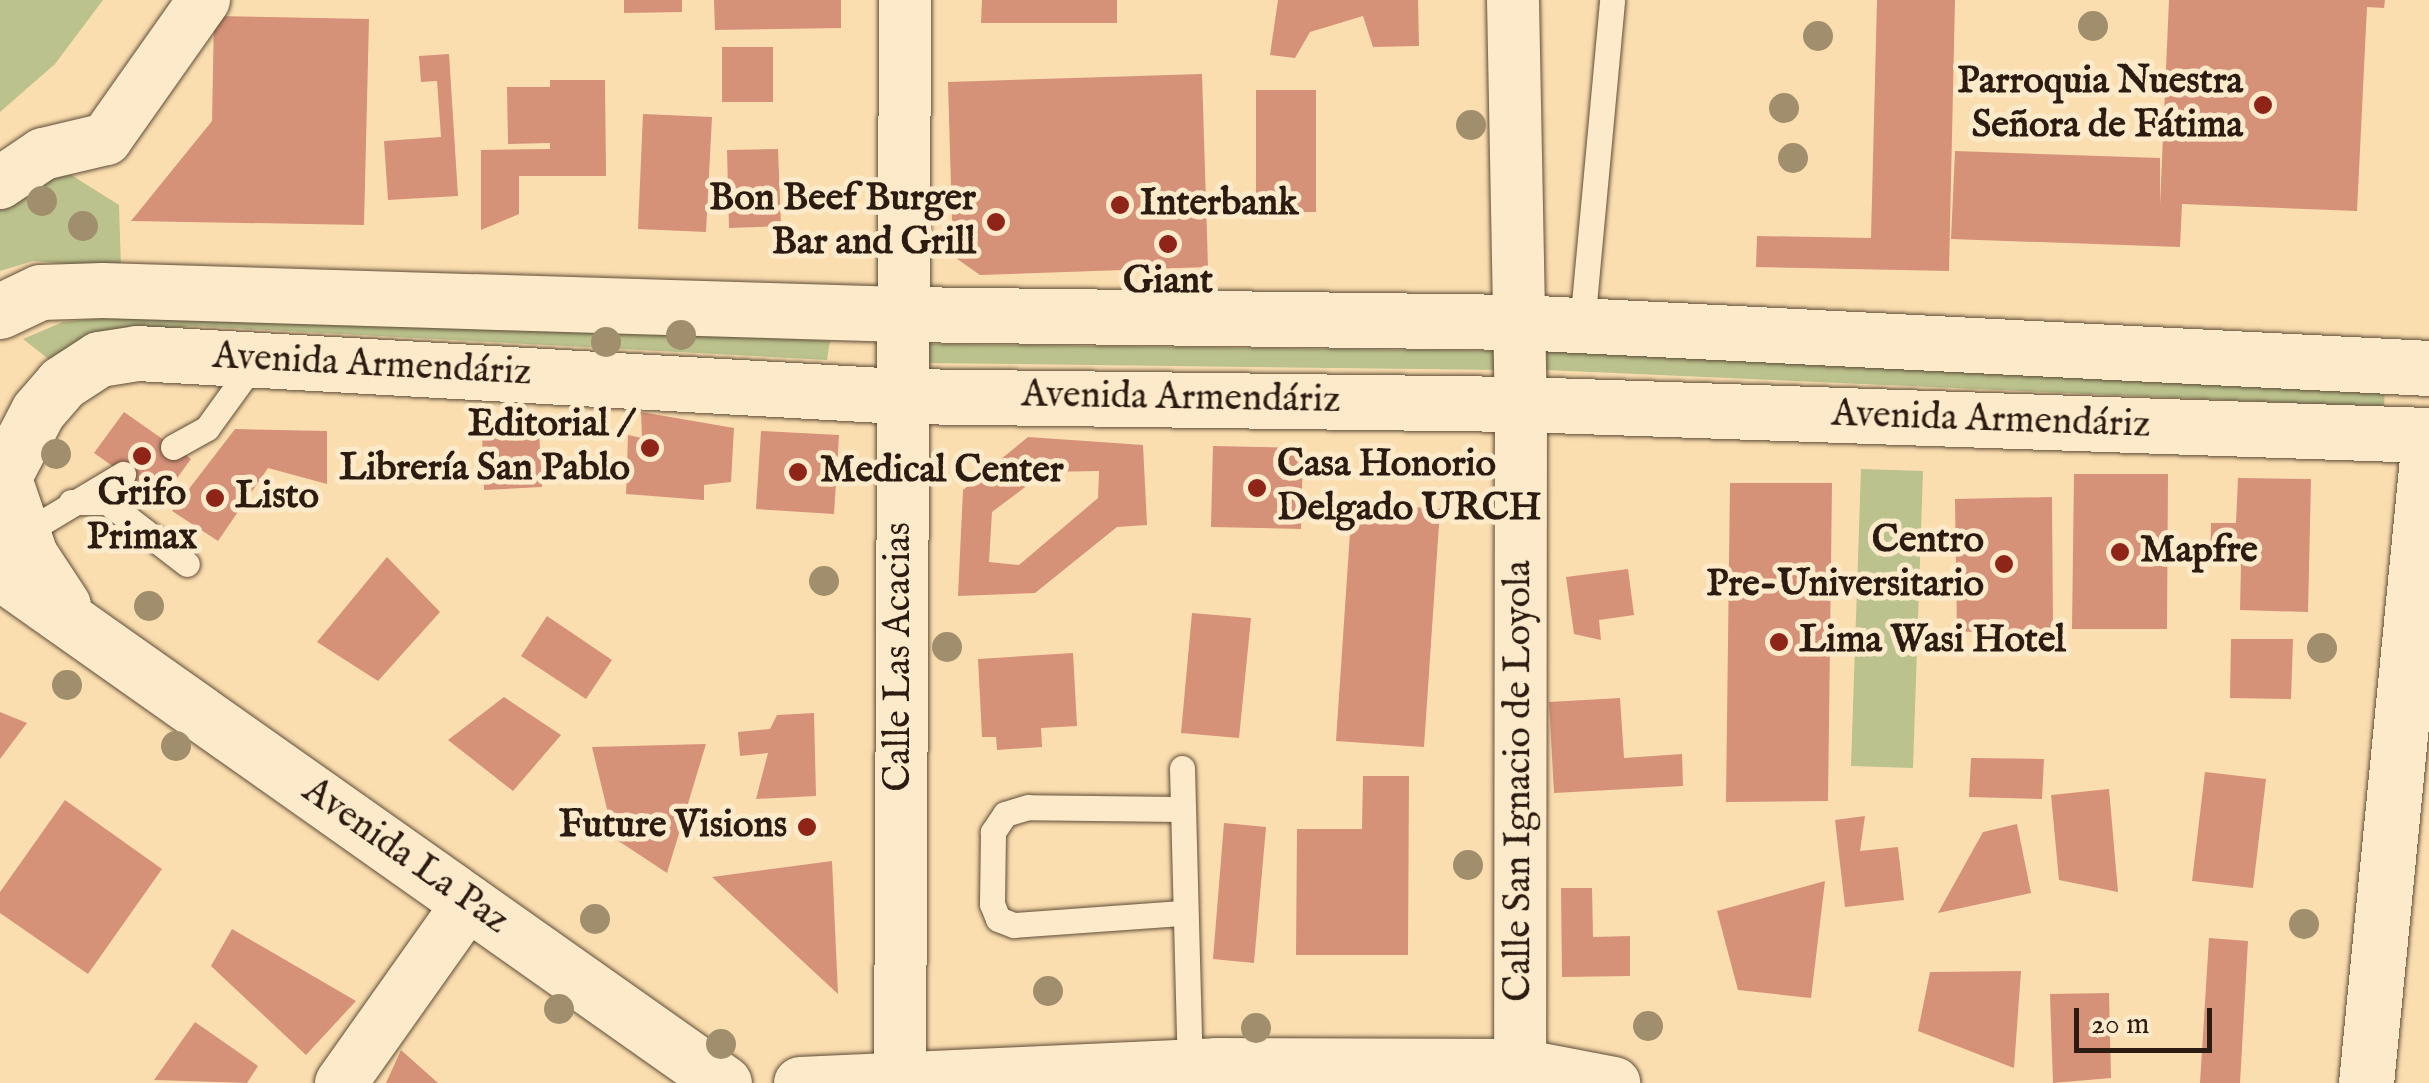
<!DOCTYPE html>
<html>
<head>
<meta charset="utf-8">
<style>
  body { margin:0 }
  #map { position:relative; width:2429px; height:1083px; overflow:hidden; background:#fbdeaf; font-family:"IM FELL English",serif }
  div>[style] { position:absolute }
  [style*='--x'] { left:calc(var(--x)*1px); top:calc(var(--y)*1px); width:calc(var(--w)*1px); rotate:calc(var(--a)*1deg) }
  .green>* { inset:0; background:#bbc28d }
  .building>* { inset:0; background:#d69179 }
  .roads { filter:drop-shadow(0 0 2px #5f4c38) drop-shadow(0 0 2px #5f4c38) }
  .lane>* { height:25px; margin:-12.5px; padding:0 12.5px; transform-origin:12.5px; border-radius:12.5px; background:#fceacb }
  .street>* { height:52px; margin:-26px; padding:0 26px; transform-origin:26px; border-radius:26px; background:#fceacb }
  .secondary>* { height:55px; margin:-27.5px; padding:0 27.5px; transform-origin:27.5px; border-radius:27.5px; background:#fceacb }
  .trees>* { width:30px; height:30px; margin:-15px; border-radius:50%; background:#a08e6c }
  .dots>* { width:28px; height:28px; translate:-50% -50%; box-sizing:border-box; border:5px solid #fceacb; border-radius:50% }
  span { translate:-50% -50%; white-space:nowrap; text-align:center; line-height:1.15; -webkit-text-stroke:10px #fceacb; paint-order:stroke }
  .poi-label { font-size:38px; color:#2b1b10; font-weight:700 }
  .right { translate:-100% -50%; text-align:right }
  .left { translate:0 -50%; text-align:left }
  .street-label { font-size:38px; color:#2b1b10 }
  .scale { position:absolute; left:2074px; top:1008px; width:138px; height:45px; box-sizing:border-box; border:5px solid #2b1b10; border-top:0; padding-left:12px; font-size:30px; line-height:35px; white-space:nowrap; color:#2b1b10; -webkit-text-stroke:8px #fceacb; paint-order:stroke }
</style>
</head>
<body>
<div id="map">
  <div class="green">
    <div style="clip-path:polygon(0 0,103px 0,55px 64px,0 112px)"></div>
    <div style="clip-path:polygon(68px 173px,119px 205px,121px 268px,33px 261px,0 271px,0 201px,15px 186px)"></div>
    <div style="clip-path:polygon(214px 307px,830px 341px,827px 360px,193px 326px,98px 335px,51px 361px,23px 339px,63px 322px)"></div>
    <div style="clip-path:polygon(925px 344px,1505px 351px,1505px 370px,925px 363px)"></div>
    <div style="clip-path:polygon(1547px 349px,2385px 387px,2384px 407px,1546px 370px)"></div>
    <div style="clip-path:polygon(1861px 469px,1923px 471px,1913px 768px,1851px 766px)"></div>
  </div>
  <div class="building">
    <div style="clip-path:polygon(624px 0,682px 0,682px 12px,624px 13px)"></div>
    <div style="clip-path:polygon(714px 0,841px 0,841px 28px,715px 30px)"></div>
    <div style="clip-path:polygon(982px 0,1117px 0,1117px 23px,981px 23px)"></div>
    <div style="clip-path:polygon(1278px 0,1418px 0,1419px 46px,1373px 47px,1363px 16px,1310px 32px,1295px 58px,1270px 55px)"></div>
    <div style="clip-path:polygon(1877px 0,1955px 0,1949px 271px,1756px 267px,1757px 236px,1871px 238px)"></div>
    <div style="clip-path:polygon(2169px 0,2385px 0,2384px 8px,2367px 7px,2357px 211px,2182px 204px,2180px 247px,1951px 239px,1955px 151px,2160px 158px,2160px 205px)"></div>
    <div style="clip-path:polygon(214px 16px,369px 19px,364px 225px,131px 221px,212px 121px)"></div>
    <div style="clip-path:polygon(722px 47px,773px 47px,773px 102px,722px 102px)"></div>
    <div style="clip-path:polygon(449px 54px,458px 196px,388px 200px,384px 141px,441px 137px,437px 81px,421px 82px,419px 56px)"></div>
    <div style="clip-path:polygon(1202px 74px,1208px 267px,980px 275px,953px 256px,948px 82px)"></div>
    <div style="clip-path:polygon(550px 80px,605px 80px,606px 176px,519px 176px,519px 214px,481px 230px,481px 150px,550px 149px,550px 143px,508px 144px,507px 87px,550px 87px)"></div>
    <div style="clip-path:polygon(1256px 90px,1316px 90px,1316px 212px,1256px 212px)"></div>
    <div style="clip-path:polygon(643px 114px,712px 117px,706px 232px,638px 229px)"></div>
    <div style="clip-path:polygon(778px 149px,781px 226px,729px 228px,727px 150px)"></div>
    <div style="clip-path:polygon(124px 412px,191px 459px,161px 500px,94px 453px)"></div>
    <div style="clip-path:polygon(641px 412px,734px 428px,731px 482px,704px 485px,704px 500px,626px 494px,628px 435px,642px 438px)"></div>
    <div style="clip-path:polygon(235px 429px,327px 431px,327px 484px,268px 468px,218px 541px,172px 511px)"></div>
    <div style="clip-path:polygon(539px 430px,542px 487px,484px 490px,482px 433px)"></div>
    <div style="clip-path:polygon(761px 431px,839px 435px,834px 514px,756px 509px)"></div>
    <div style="clip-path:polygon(evenodd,1028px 437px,1143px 445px,1147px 525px,1117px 527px,1035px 593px,958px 596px,963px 490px,1028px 437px,1099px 471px,1098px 498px,1019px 565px,989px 562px,992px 512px,1045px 472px,1099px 471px)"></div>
    <div style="clip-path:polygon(1213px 446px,1303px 448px,1301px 529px,1211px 527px)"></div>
    <div style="clip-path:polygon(2074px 474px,2168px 474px,2167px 629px,2072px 629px)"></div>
    <div style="clip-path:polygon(2238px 478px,2311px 479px,2308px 612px,2240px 610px,2241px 565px,2210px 564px,2211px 523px,2236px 523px)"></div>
    <div style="clip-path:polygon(1730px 483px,1832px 483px,1828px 801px,1726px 802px)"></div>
    <div style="clip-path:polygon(2052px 497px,2053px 630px,1957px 632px,1955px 499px)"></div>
    <div style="clip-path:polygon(1352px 503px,1440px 509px,1424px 747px,1336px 741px)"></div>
    <div style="clip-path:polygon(387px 557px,440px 612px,378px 681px,317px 642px)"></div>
    <div style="clip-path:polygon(1628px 569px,1634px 615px,1599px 620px,1601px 640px,1574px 634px,1566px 577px)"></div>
    <div style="clip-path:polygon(1192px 613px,1251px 618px,1239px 738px,1181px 733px)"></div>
    <div style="clip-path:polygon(547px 616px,612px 660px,586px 699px,521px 656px)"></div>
    <div style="clip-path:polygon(2231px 639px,2293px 639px,2291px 699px,2230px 698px)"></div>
    <div style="clip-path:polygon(1073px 653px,1077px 726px,1041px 728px,1042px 747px,997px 750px,996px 737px,982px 737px,978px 659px)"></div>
    <div style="clip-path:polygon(504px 697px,561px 735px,513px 791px,448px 740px)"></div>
    <div style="clip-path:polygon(1620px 698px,1624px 758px,1682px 754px,1683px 786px,1554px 793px,1549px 702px)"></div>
    <div style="clip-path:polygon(0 712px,27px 723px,0 759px)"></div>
    <div style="clip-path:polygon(814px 713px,816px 796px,756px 799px,768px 753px,740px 756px,738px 732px,770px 729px,777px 715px)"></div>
    <div style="clip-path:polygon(706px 744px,667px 873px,614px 838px,592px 747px)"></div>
    <div style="clip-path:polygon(1971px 758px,2044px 759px,2042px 799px,1969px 797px)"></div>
    <div style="clip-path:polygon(2205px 772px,2266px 779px,2253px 888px,2192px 881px)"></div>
    <div style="clip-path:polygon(1363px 776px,1409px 776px,1408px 955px,1296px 955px,1297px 829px,1362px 829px)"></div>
    <div style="clip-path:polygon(2109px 789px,2118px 892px,2059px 880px,2051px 795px)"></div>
    <div style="clip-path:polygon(65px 800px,162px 869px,88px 974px,0 913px,0 892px)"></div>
    <div style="clip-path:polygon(1865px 816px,1860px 851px,1898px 847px,1904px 900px,1845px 907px,1835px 820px)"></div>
    <div style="clip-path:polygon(1224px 823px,1266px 827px,1254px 963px,1213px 959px)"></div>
    <div style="clip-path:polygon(2017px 824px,2031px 893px,1938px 913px,1983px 832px)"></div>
    <div style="clip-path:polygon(832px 861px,838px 994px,712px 877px)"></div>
    <div style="clip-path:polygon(1825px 881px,1811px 998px,1738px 990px,1717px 911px)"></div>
    <div style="clip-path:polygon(1561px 888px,1592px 888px,1593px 937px,1630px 936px,1630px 976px,1562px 977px)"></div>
    <div style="clip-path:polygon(232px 929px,356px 1001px,306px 1055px,211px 966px)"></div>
    <div style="clip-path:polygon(2209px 938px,2248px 941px,2240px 1083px,2200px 1083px)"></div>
    <div style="clip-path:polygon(2021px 971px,2014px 1068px,1918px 1031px,1930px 972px)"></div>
    <div style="clip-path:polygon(2109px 993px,2111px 1078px,2053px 1083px,2050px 994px)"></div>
    <div style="clip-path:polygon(195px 1022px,258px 1066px,247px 1083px,154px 1080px)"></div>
    <div style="clip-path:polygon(401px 1050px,438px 1083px,386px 1083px)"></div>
  </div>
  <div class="roads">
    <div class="lane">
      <div style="--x:1582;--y:325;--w:326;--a:-84.7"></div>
      <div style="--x:173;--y:447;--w:39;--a:-29"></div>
      <div style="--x:207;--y:428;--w:85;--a:-54.1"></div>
      <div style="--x:71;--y:502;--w:36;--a:0"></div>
      <div style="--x:107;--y:502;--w:101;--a:37.8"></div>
      <div style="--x:21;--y:535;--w:119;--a:-30.9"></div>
      <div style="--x:1182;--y:768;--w:297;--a:88.5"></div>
      <div style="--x:1181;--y:809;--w:153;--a:-179.3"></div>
      <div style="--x:1028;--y:807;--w:24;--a:163"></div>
      <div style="--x:1005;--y:814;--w:22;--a:124"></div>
      <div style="--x:993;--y:832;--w:72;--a:90.8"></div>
      <div style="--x:992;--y:904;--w:16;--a:68"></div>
      <div style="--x:998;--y:919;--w:17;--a:21"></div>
      <div style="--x:1014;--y:925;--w:169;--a:-4.1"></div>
    </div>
    <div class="street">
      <div style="--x:1513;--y:0;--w:404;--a:88.9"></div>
      <div style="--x:1521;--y:404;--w:679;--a:90.08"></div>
      <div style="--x:0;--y:183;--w:52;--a:-34"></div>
      <div style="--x:43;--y:154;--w:65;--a:-13.4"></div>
      <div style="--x:106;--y:139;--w:170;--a:-54.8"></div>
      <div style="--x:900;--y:1074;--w:1074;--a:-89.73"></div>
      <div style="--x:341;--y:1083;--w:222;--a:-54.7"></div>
      <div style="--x:800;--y:1083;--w:416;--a:-2.6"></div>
      <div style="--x:1216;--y:1064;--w:304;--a:0.2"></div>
      <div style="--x:1520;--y:1065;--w:96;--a:10.8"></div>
    </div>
    <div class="secondary">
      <div style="--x:0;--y:311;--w:44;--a:-25.4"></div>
      <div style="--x:40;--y:292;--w:62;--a:-1.8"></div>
      <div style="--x:102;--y:290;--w:800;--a:1.72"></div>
      <div style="--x:902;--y:314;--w:616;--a:0.74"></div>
      <div style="--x:1518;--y:322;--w:912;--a:2.89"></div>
      <div style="--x:4;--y:479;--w:80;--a:71.1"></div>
      <div style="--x:30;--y:555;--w:60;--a:56.6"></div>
      <div style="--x:0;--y:484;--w:82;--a:-62.5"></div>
      <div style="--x:38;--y:411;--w:37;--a:-49"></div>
      <div style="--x:62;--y:383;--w:44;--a:-33"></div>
      <div style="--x:99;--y:359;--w:38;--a:-9"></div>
      <div style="--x:137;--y:353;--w:764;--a:3.23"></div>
      <div style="--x:900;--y:396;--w:621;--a:0.74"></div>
      <div style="--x:1521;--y:404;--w:909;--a:1.96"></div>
      <div style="--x:0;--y:572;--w:886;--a:35.21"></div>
      <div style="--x:2366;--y:1083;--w:648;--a:-84.42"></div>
    </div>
  </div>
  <div class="trees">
    <div style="left:2093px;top:26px"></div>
    <div style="left:1818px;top:36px"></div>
    <div style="left:1784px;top:108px"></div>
    <div style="left:1471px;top:125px"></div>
    <div style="left:1793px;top:158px"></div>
    <div style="left:42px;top:201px"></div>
    <div style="left:83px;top:226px"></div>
    <div style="left:681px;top:335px"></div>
    <div style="left:606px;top:342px"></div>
    <div style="left:56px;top:454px"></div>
    <div style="left:824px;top:581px"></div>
    <div style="left:149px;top:606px"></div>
    <div style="left:947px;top:647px"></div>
    <div style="left:2322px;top:648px"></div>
    <div style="left:67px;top:685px"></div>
    <div style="left:176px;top:746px"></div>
    <div style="left:1468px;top:865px"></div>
    <div style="left:595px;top:919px"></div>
    <div style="left:2304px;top:924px"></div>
    <div style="left:1048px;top:991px"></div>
    <div style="left:559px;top:1009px"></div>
    <div style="left:1648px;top:1026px"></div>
    <div style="left:1256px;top:1028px"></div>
    <div style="left:721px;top:1044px"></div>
  </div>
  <div class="dots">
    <div style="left:2263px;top:105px;background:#8f2418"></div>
    <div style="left:1120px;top:205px;background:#8f2418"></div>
    <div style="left:996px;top:222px;background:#8f2418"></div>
    <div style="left:1168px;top:244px;background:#8f2418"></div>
    <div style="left:650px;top:448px;background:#8f2418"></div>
    <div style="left:142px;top:456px;background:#8f2418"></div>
    <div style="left:798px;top:472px;background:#8f2418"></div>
    <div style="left:1257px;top:488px;background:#8f2418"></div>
    <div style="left:215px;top:498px;background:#8f2418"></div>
    <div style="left:2120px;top:552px;background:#8f2418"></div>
    <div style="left:2004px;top:564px;background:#8f2418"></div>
    <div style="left:1779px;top:642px;background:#8f2418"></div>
    <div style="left:807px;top:827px;background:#8f2418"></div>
  </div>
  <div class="poi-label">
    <span class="right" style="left:2243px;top:105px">Parroquia Nuestra<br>Señora de Fátima</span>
    <span class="right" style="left:976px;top:222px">Bon Beef Burger<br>Bar and Grill</span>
    <span class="left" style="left:1140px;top:205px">Interbank</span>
    <span style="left:1168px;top:283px">Giant</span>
    <span class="right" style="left:630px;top:448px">Editorial /<br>Librería San Pablo</span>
    <span class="left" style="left:1277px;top:488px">Casa Honorio<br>Delgado URCH</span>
    <span class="left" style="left:820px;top:472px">Medical Center</span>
    <span style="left:142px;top:517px">Grifo<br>Primax</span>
    <span class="left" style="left:235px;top:498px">Listo</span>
    <span class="right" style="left:1984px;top:564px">Centro<br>Pre-Universitario</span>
    <span class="left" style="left:2140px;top:552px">Mapfre</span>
    <span class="left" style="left:1799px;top:642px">Lima Wasi Hotel</span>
    <span class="right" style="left:787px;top:827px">Future Visions</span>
  </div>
  <div class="street-label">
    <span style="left:372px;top:366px;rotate:3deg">Avenida Armendáriz</span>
    <span style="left:1181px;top:399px;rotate:1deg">Avenida Armendáriz</span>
    <span style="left:1991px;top:421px;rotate:2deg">Avenida Armendáriz</span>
    <span style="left:900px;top:657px;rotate:-90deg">Calle Las Acacias</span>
    <span style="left:1520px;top:781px;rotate:-90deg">Calle San Ignacio de Loyola</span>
    <span style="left:405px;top:857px;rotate:35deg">Avenida La Paz</span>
  </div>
  <div class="scale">20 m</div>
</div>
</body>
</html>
